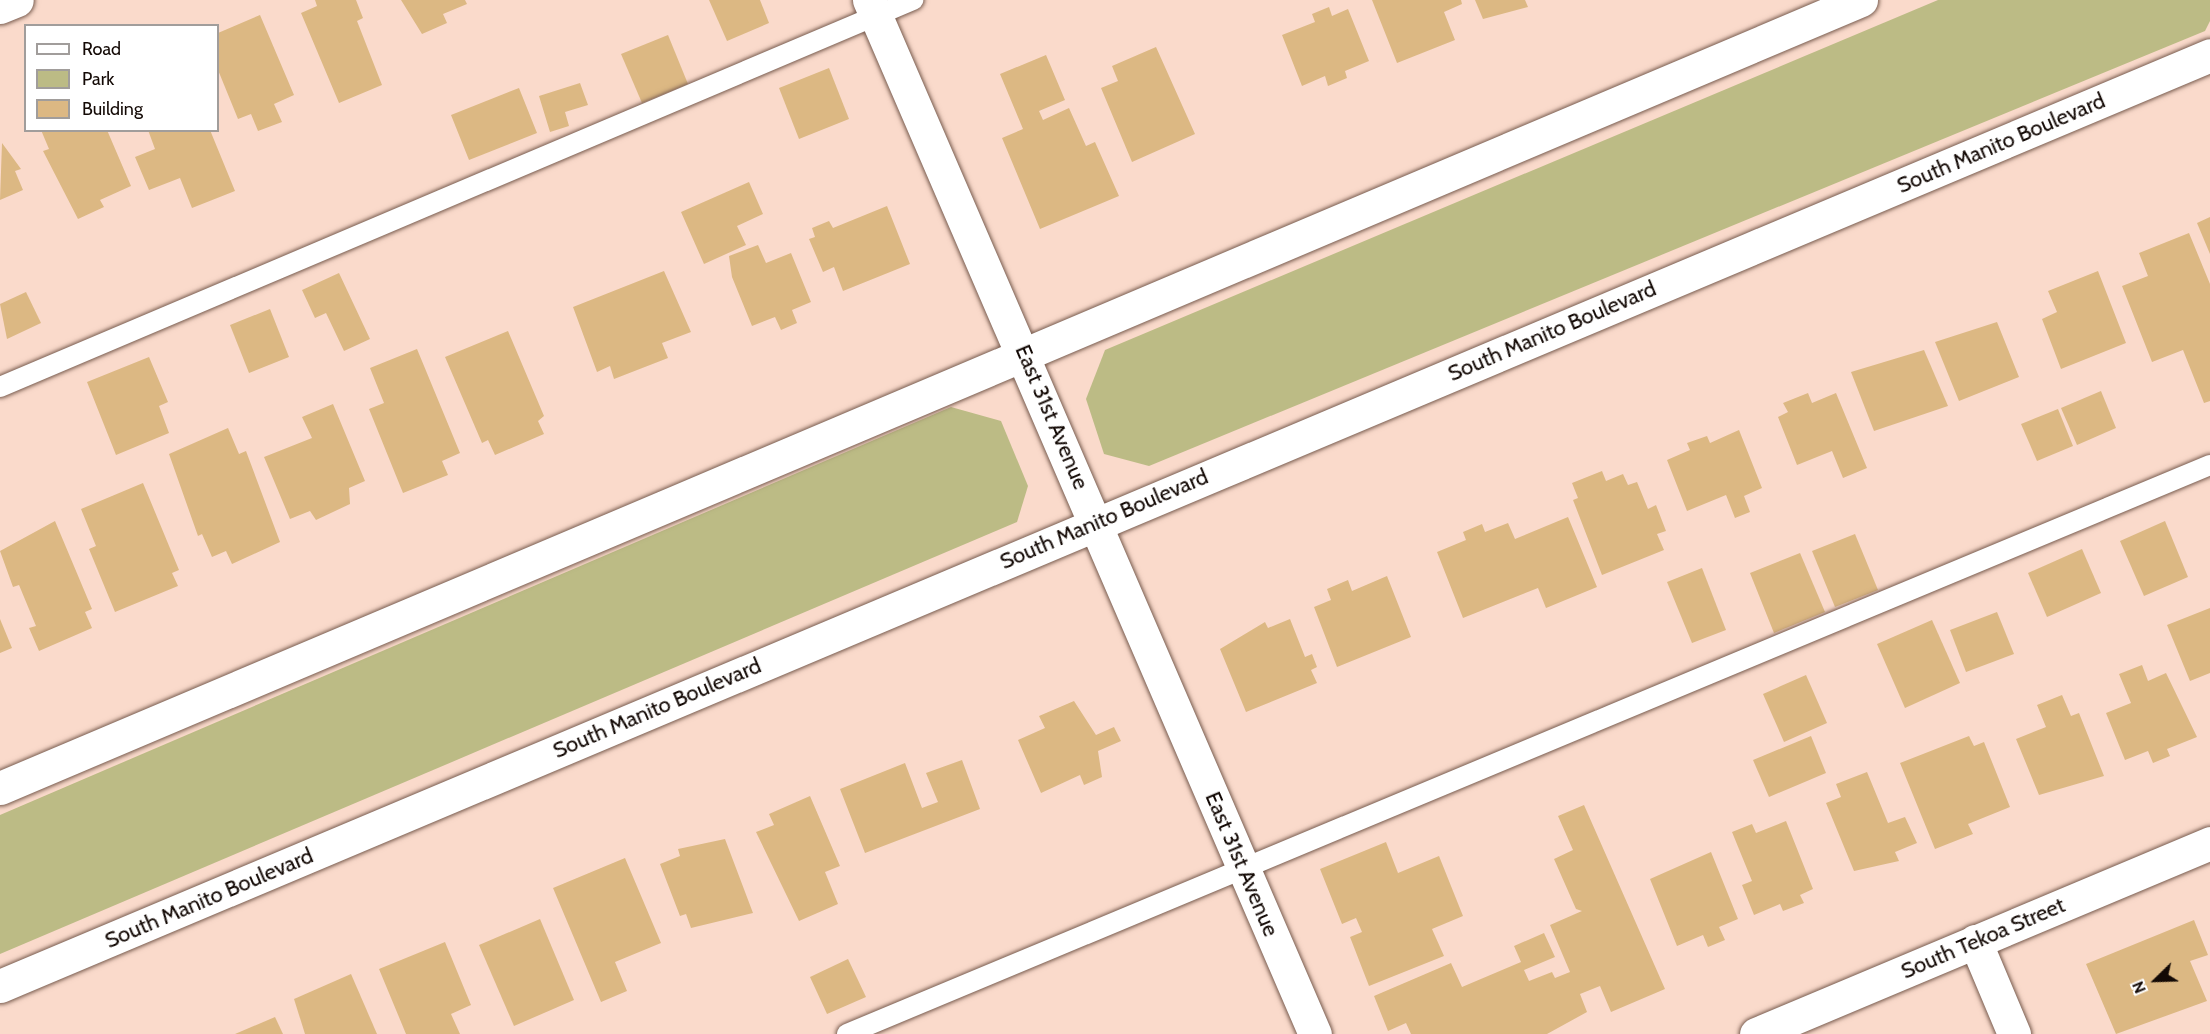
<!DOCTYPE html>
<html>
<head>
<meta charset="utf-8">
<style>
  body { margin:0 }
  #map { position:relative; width:2210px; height:1034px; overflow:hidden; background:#fadacb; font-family:Cabin,sans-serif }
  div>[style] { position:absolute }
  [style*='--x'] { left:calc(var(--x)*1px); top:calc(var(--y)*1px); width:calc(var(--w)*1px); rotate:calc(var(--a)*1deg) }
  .green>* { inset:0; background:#bcbb85 }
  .building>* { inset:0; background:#dcb883 }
  .roads { filter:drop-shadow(0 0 2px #785c4f) drop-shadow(0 0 2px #785c4f) }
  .lane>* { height:20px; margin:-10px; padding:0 10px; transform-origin:10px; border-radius:10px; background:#fff }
  .street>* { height:33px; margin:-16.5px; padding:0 16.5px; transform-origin:16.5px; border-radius:16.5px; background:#fff }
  span { translate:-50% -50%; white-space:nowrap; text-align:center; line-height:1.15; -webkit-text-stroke:5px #fff; paint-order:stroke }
  .street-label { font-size:22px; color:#130905 }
  .legend { position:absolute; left:24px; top:24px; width:195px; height:108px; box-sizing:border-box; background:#fff; border:2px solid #a19d9b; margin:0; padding:8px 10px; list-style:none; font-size:18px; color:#130905 }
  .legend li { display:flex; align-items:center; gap:12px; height:30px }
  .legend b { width:30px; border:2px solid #a19d9b }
  .north { position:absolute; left:2126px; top:950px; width:60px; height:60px; -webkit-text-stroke:4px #fff; paint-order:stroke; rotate:247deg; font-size:16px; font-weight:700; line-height:24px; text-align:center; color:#130905 }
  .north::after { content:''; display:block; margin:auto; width:21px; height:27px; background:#130905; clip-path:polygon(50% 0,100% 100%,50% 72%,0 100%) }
</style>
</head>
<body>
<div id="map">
  <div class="green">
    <div style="clip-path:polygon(1938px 0,2210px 0,2210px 21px,2205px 31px,1149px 466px,1104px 454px,1086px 399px,1105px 350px)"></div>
    <div style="clip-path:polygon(951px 407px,1001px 421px,1028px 486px,1017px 522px,0 954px,0 815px)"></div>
  </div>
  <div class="building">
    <div style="clip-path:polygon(315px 0,356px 0,363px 18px,357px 21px,382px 85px,339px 103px,301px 13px,317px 6px)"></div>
    <div style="clip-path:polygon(401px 0,465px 0,467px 4px,443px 14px,447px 23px,422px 34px)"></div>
    <div style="clip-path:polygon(709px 0,760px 0,769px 23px,727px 41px)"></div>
    <div style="clip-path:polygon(1372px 0,1461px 0,1462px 4px,1444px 12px,1455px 40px,1397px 63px)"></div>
    <div style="clip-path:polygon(1475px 0,1525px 0,1528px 7px,1483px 19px)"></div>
    <div style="clip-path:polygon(1329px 7px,1332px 16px,1348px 9px,1369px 61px,1345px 71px,1347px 78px,1328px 86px,1325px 76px,1302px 86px,1282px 35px,1315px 22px,1312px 14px)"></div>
    <div style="clip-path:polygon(260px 15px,294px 95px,274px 104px,282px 122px,258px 131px,251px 114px,238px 119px,218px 70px,218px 33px)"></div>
    <div style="clip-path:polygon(668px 35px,688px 84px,642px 103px,621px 54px)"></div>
    <div style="clip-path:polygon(1156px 47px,1195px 134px,1132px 162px,1101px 88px,1118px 81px,1112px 66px)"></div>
    <div style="clip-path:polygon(1046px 55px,1065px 100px,1039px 111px,1043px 120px,1069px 108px,1086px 146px,1095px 142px,1119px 196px,1040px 229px,1002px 138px,1023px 129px,1000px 74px)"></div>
    <div style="clip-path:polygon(829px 68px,849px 119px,799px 139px,779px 88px)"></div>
    <div style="clip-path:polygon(580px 83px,588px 105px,565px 112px,569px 126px,550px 132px,539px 96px)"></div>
    <div style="clip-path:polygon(519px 88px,537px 133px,469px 160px,451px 115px)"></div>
    <div style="clip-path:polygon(41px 130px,107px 130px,131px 186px,100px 200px,104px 207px,78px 219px,43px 151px,49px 149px)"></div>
    <div style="clip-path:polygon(148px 130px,210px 130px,235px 191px,192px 208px,180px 178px,149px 190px,135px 157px,155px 149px)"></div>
    <div style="clip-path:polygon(2px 143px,21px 169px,15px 171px,23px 190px,0 200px)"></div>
    <div style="clip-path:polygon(749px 182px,763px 214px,737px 226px,746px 245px,704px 264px,681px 212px)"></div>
    <div style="clip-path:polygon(887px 206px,910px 264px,843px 291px,834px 267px,823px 272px,809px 239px,815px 237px,812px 228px,829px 221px,833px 228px)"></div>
    <div style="clip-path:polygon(2210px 217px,2210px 254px,2197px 223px)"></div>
    <div style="clip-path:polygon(2189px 233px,2210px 284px,2210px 401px,2204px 403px,2183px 350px,2152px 362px,2122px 286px,2148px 276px,2139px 253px)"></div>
    <div style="clip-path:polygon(758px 245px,766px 263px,791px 253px,811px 302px,792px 310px,797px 323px,781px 330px,775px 317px,752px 326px,732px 277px,729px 256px)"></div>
    <div style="clip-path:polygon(664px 271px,691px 332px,662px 343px,668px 358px,614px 379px,610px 366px,597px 372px,573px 307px)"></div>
    <div style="clip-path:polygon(2098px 271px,2126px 343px,2061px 369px,2042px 319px,2057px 312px,2048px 291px)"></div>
    <div style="clip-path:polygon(339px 273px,370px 339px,344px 351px,326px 313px,315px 318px,302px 290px)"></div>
    <div style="clip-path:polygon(26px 292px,41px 323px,7px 339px,0 304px)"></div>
    <div style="clip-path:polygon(270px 309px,289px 357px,249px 373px,230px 325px)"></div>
    <div style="clip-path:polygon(1997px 322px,2019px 377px,1959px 401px,1935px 342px)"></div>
    <div style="clip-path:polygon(508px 331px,544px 416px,538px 421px,544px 434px,495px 455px,488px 440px,482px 443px,445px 357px)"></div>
    <div style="clip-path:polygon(417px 349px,460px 453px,442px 461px,448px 475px,403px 493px,369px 409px,384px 403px,370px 368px)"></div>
    <div style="clip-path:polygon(1924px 350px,1948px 406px,1874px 431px,1851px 372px)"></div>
    <div style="clip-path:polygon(149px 357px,168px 402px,159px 406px,169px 433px,116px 455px,87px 382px)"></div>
    <div style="clip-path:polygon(2101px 391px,2116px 428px,2077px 445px,2061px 408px)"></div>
    <div style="clip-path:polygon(1808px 393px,1812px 403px,1836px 393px,1867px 468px,1843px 478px,1832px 451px,1797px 465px,1778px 417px,1788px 412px,1783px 403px)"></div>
    <div style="clip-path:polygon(333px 404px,365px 481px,349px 488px,350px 504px,316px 520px,310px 511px,290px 519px,264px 457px,312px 438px,302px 417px)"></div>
    <div style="clip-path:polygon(2058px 409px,2073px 446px,2037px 461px,2021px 424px)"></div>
    <div style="clip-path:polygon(228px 428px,239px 454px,246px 451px,280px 542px,232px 564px,226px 551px,212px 557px,202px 534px,198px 536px,169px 454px)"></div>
    <div style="clip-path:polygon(1739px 430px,1762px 488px,1744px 496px,1750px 512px,1735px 518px,1726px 495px,1687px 511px,1667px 460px,1690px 450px,1687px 443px,1707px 436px,1710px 443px)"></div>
    <div style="clip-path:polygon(1602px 471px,1606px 481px,1623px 474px,1628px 485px,1637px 482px,1648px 509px,1656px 505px,1666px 531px,1657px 534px,1664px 550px,1602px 575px,1573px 500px,1578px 498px,1572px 483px)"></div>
    <div style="clip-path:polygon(143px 483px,179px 570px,172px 573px,178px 586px,115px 612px,89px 549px,96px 546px,81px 509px)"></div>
    <div style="clip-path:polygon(1568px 517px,1597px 587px,1546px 608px,1538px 588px,1463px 618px,1437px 552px,1466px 540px,1463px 532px,1482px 524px,1485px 532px,1508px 523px,1515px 539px)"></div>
    <div style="clip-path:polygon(55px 521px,92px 609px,85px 612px,92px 628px,39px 651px,29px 628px,36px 626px,19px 585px,13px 587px,0 551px)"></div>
    <div style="clip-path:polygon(2165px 521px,2188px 577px,2144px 596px,2120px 541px)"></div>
    <div style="clip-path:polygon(1855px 534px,1878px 590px,1835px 607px,1812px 551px)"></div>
    <div style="clip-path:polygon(2082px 549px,2101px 593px,2047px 617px,2028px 573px)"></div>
    <div style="clip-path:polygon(1800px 553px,1825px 612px,1774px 633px,1750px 573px)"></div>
    <div style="clip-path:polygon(1702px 568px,1726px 630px,1692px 643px,1667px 582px)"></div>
    <div style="clip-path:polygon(1387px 576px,1411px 637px,1337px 667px,1314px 607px,1331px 600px,1327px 589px,1348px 580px,1352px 591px)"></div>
    <div style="clip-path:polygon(2210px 608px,2210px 673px,2190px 681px,2167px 625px)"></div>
    <div style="clip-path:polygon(1997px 612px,2014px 654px,1966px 672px,1950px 630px)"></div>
    <div style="clip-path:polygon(0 619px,12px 648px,0 653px)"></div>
    <div style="clip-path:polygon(1290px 619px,1305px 657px,1312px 654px,1317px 667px,1311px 670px,1317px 683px,1246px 712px,1220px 649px,1265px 622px,1268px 628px)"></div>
    <div style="clip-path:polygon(1932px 620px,1960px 683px,1905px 708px,1877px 644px)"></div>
    <div style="clip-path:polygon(2142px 665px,2148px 681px,2166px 673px,2197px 737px,2167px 749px,2170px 756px,2153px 763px,2148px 751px,2125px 760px,2106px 713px,2131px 703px,2119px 674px)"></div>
    <div style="clip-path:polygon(1806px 675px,1827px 723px,1784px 742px,1763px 694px)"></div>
    <div style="clip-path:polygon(2062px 695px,2071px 716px,2079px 713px,2104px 776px,2039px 795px,2016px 739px,2046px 727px,2037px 705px)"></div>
    <div style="clip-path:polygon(1074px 701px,1096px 735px,1114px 727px,1121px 741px,1098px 751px,1102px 777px,1084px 785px,1080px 775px,1041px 793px,1018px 740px,1045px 728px,1039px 716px)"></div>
    <div style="clip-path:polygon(1811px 736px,1826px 773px,1769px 797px,1753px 760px)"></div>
    <div style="clip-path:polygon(1969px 736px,1974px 746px,1984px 742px,2010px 807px,1968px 824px,1973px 834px,1935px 849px,1900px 763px)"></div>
    <div style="clip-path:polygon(962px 760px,980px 809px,865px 853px,840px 789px,905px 763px,922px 808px,938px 802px,926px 773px)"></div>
    <div style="clip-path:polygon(1867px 772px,1888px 823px,1905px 817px,1917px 843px,1895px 852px,1899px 861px,1854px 871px,1826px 803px,1841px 797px,1836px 784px)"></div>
    <div style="clip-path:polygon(810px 796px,840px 866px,825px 872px,838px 904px,799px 921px,756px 832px,774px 825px,769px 814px)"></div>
    <div style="clip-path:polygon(1584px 805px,1665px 989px,1611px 1012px,1600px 986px,1580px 994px,1587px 1012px,1547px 1034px,1411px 1034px,1406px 1023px,1388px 1031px,1374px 996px,1451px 963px,1462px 987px,1521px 962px,1514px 946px,1544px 933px,1555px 957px,1524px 970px,1529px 981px,1552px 972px,1555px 978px,1570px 972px,1550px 925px,1582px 911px,1576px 909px,1554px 859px,1573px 850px,1558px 816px)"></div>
    <div style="clip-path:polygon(1786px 821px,1813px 889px,1800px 895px,1804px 903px,1783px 911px,1780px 904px,1754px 915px,1742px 885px,1752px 881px,1732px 832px,1752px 824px,1756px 833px)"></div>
    <div style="clip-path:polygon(725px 839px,753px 913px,691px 928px,686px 914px,680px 916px,660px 864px,680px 856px,678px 849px)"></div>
    <div style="clip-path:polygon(1386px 842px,1398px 873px,1439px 856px,1463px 916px,1432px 929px,1444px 956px,1369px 986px,1350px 937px,1362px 932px,1356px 918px,1342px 924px,1320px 869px)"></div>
    <div style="clip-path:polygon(1711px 852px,1738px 919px,1719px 927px,1725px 940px,1708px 947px,1703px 935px,1677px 946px,1650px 879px)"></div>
    <div style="clip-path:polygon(625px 858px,661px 943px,615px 962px,627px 991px,601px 1002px,553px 888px)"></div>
    <div style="clip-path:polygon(540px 919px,574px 1000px,514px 1026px,479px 945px)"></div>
    <div style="clip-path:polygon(2194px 920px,2208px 955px,2190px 961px,2207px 1001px,2116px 1034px,2086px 964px)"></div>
    <div style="clip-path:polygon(445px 942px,471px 1005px,451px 1014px,460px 1034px,406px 1034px,379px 969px)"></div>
    <div style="clip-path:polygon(848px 959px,866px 997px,827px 1014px,810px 977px)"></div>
    <div style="clip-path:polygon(351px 974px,377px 1034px,305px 1034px,294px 999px)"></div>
    <div style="clip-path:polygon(275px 1017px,283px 1034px,235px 1034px)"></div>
  </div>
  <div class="roads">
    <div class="lane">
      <div style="--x:0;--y:387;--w:992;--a:-22.97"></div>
      <div style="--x:847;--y:1034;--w:1477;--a:-22.66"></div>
    </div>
    <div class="street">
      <div style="--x:869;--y:0;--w:1126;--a:66.67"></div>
      <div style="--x:0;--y:7;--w:18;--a:-22"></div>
      <div style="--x:0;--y:788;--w:2021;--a:-22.95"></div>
      <div style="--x:1975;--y:941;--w:101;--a:67.2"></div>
      <div style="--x:0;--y:986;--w:2398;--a:-22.84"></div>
      <div style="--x:1756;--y:1034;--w:493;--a:-22.8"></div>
    </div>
  </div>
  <div class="street-label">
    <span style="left:2001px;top:143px;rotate:-23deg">South Manito Boulevard</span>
    <span style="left:1552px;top:331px;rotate:-23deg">South Manito Boulevard</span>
    <span style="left:1052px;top:417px;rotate:67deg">East 31st Avenue</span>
    <span style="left:1104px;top:519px;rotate:-23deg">South Manito Boulevard</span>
    <span style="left:657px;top:708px;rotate:-23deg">South Manito Boulevard</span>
    <span style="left:1242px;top:864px;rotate:67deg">East 31st Avenue</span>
    <span style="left:209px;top:898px;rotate:-23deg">South Manito Boulevard</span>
    <span style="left:1983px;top:938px;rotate:-23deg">South Tekoa Street</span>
  </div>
  <ul class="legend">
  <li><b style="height:8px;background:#fff"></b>Road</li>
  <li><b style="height:16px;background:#bcbb85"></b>Park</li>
  <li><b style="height:16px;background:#dcb883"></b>Building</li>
  </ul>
  <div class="north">N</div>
</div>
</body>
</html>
